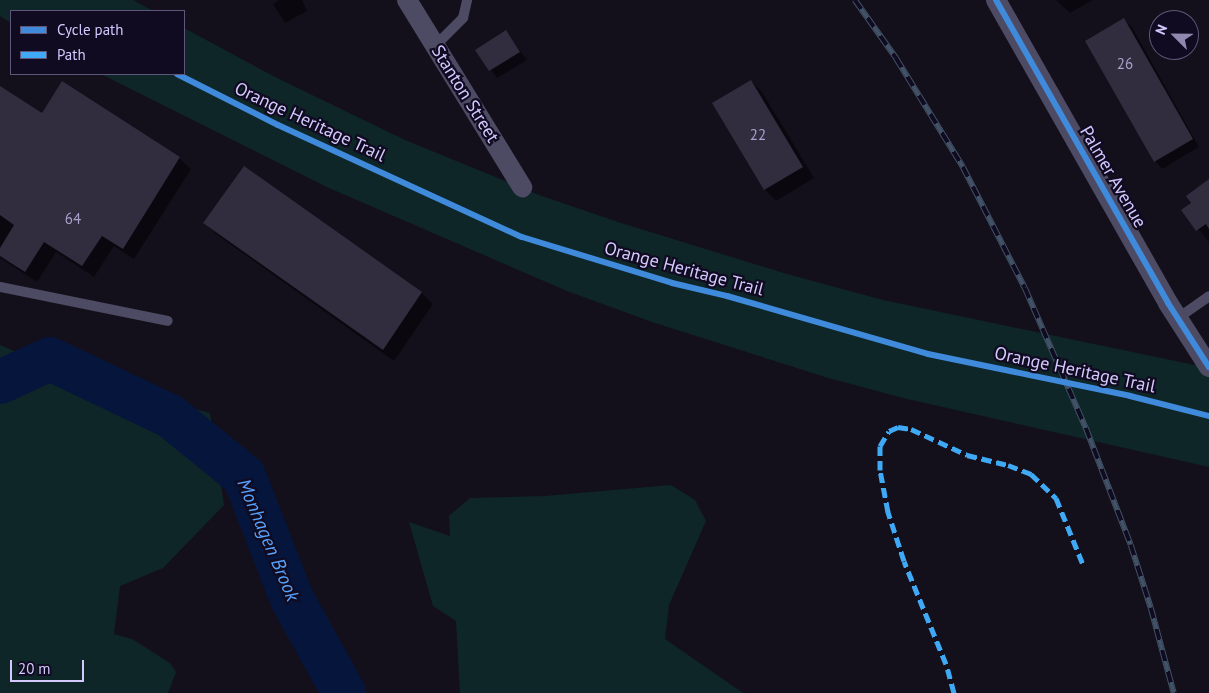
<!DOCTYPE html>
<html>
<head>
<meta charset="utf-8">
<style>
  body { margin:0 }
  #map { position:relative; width:1209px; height:693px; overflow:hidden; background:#13101b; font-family:"PT Sans",sans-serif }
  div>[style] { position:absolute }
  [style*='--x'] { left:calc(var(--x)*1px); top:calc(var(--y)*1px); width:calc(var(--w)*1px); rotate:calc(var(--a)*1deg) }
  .green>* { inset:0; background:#0e2628 }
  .shadow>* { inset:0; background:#0007 }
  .river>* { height:44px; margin:-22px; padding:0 22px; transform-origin:22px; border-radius:22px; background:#06153c }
  .building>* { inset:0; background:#312c3e }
  .service>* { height:10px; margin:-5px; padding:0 5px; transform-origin:5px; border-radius:5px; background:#4d4a64 }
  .minor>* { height:20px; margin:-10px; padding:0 10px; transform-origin:10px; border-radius:10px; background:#4d4a64 }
  .rail>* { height:5.5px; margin-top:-2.75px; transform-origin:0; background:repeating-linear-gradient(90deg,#100b20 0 11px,#415166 0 22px); box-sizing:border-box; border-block:1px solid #415166 }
  .quiet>* { height:5px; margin-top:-2.5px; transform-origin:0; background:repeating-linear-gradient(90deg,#3fa9f5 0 10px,transparent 0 15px) }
  .cycleway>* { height:6px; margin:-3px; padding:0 3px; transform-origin:3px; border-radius:3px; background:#408adc }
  span { translate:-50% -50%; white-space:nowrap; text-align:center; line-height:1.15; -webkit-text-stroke:4.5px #100b20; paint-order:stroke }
  .number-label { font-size:15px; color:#aba2cf }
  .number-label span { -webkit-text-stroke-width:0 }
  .street-label { font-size:18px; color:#d4c9ff }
  .water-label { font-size:19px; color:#57a2ff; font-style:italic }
  .legend { position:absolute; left:10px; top:10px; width:175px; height:65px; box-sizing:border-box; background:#100b20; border:1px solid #5e5779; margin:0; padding:6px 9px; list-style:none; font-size:15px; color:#d4c9ff }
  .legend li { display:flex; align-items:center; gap:10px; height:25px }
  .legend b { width:25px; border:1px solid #5e5779 }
  .north { position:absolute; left:1149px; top:10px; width:50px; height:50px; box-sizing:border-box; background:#100b20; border:1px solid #5e5779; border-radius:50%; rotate:293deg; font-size:14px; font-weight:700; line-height:20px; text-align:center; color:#d4c9ff }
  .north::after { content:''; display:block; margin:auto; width:18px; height:22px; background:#9088af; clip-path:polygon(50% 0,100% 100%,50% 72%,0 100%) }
  .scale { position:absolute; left:10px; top:660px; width:74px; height:22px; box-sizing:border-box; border:2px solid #d4c9ff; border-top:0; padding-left:6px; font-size:15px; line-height:18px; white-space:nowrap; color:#d4c9ff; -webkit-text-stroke:4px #100b20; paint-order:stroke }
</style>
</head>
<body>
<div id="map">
  <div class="green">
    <div style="clip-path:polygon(0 0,133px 0,153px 11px,11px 11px,11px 23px,0 16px)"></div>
    <div style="clip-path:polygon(184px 28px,275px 77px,405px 140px,539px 195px,621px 223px,787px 274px,883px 300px,1209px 368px,1209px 467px,903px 398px,825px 377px,652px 322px,567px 291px,329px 188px,101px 74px,184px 74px)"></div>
    <div style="clip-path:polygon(0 345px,70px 375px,210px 413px,224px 505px,163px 568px,120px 586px,114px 634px,132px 639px,170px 663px,176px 672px,168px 693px,0 693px)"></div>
    <div style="clip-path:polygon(671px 485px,695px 500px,706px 521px,669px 605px,665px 639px,743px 693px,460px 693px,456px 621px,433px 606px,409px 522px,450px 536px,449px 516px,470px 498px,545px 496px)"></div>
  </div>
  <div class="shadow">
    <div style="clip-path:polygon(279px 0,302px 0,307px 11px,285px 23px,273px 4px)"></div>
    <div style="clip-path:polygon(1056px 0,1093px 0,1070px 13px)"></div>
    <div style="clip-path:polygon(1124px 20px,1132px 27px,1199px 147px,1162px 169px,1155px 161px)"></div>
    <div style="clip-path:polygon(506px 32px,527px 60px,497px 78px,477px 51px)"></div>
    <div style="clip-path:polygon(751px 81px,762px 92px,814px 178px,776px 201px,765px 190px,714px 103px)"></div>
    <div style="clip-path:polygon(0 88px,42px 115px,179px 158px,191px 169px,134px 259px,114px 246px,94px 277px,56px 252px,37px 282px,0 258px)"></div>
    <div style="clip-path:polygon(244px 167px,422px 293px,433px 304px,394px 361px,216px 234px,205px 223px)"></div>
    <div style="clip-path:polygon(1209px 181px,1209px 242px,1183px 210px,1192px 203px)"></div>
  </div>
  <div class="river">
    <div style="--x:0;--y:382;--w:55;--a:-24.7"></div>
    <div style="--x:50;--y:359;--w:133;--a:25.4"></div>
    <div style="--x:170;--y:416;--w:95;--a:39"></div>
    <div style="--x:244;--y:476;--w:132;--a:68.7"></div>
    <div style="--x:292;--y:599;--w:107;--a:61"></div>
  </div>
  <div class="building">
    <div style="clip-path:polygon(1124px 18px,1193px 139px,1154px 162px,1085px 41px)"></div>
    <div style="clip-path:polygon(506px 30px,520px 52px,489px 71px,475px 50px)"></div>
    <div style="clip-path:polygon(751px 80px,803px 167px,764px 190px,712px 103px)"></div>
    <div style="clip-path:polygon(62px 81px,180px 157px,123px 249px,102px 236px,82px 266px,44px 242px,25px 272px,0 256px,0 248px,14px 225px,0 215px,0 86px,42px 113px)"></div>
    <div style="clip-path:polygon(244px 166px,422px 292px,383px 350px,203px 223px)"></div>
    <div style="clip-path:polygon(1209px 179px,1209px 229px,1206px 224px,1196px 231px,1181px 210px,1191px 203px,1186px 196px)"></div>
  </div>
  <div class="service">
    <div style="--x:435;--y:46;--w:40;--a:-45"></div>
    <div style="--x:463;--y:18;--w:18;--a:-77"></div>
    <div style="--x:0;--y:287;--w:171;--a:11.4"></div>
    <div style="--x:1178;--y:318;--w:38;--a:-35"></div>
  </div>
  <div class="minor">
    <div style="--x:407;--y:0;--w:220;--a:58.4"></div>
    <div style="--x:996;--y:0;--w:348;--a:60.4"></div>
    <div style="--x:1168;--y:303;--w:76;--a:57.4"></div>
  </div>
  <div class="rail">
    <div style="--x:855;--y:0;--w:71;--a:54.7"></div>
    <div style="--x:896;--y:58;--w:128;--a:58.4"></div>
    <div style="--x:963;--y:167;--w:136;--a:62.9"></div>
    <div style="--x:1025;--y:288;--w:153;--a:66.5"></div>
    <div style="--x:1086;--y:428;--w:125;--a:69"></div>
    <div style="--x:1131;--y:545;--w:66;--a:72.4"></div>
    <div style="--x:1151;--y:608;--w:88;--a:74.9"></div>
  </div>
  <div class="quiet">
    <div style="--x:954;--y:693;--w:30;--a:-105"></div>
    <div style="--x:946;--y:664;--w:111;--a:-112.2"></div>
    <div style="--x:904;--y:561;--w:52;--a:-108.1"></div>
    <div style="--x:888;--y:512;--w:43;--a:-100.8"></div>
    <div style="--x:880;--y:470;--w:24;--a:-90"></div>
    <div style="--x:880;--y:446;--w:17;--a:-59"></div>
    <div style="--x:889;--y:431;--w:10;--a:-24"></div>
    <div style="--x:898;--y:427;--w:13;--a:9"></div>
    <div style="--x:911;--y:429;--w:62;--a:24.9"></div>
    <div style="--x:967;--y:455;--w:42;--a:13.7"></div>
    <div style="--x:1008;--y:465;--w:25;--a:21"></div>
    <div style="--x:1031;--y:474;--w:35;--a:44"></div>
    <div style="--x:1056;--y:498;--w:74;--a:67.9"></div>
  </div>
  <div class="cycleway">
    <div style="--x:996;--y:0;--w:348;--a:60.4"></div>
    <div style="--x:1168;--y:303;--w:76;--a:57.4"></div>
    <div style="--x:177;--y:74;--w:113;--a:26.8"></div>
    <div style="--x:278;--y:125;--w:268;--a:24.7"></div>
    <div style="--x:522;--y:237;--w:157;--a:17"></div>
    <div style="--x:672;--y:283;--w:57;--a:13.3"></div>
    <div style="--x:727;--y:296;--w:209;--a:16.1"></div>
    <div style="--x:928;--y:354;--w:206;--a:11.7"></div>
    <div style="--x:1130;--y:396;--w:81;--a:14.2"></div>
  </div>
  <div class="number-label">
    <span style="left:1125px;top:64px">26</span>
    <span style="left:758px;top:135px">22</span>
    <span style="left:73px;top:219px">64</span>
  </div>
  <div class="street-label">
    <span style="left:465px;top:94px;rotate:58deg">Stanton Street</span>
    <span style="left:310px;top:122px;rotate:25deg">Orange Heritage Trail</span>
    <span style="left:1113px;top:177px;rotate:60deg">Palmer Avenue</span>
    <span style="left:684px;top:269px;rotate:15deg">Orange Heritage Trail</span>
    <span style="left:1075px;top:370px;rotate:12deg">Orange Heritage Trail</span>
  </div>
  <div class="water-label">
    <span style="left:268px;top:540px;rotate:67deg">Monhagen Brook</span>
  </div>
  <ul class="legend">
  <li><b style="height:6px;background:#408adc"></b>Cycle path</li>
  <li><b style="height:6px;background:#3fa9f5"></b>Path</li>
  </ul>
  <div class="north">N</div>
  <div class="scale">20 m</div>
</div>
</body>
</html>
